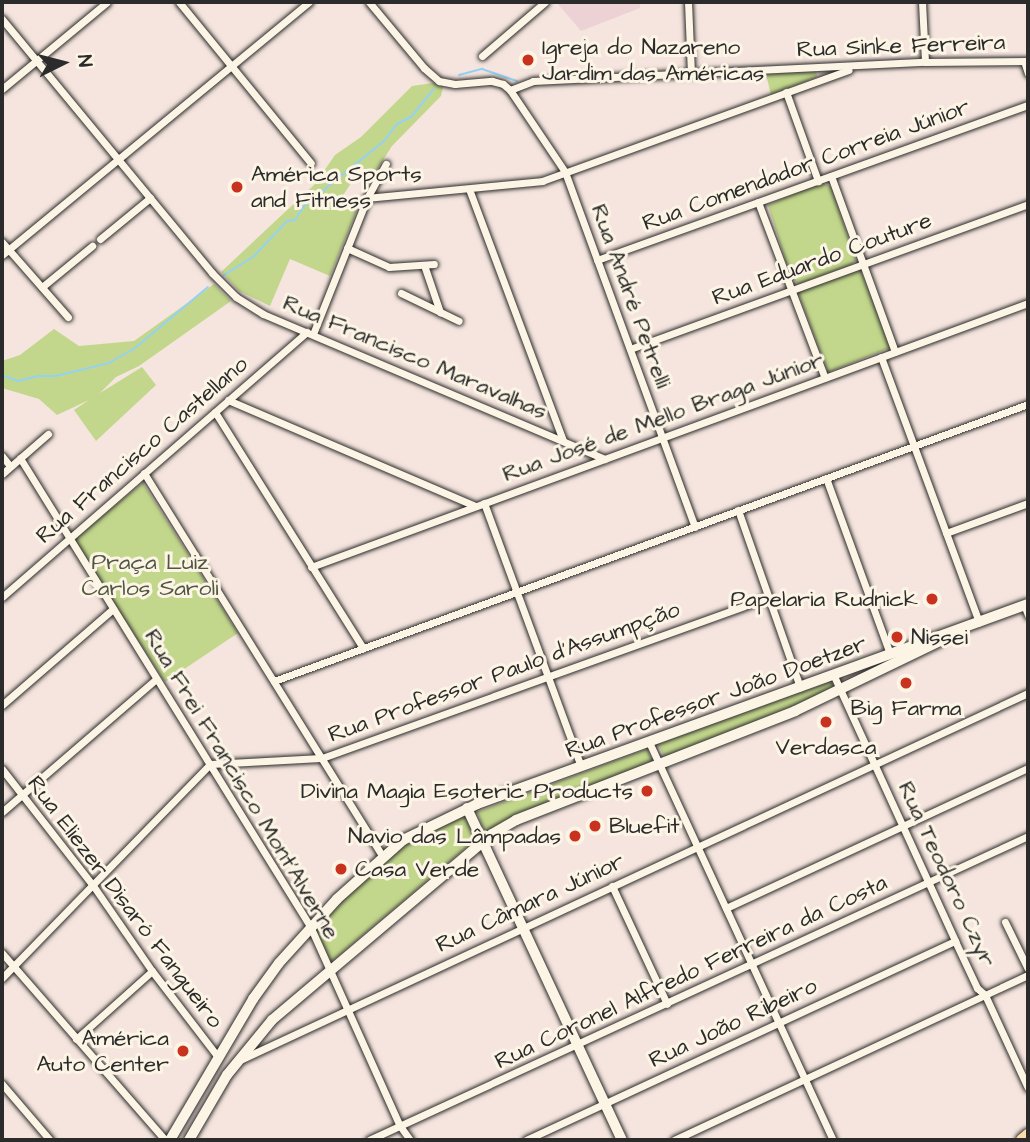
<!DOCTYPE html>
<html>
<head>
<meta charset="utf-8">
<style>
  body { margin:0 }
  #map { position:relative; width:1030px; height:1142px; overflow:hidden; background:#f5e5de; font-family:"Architects Daughter",sans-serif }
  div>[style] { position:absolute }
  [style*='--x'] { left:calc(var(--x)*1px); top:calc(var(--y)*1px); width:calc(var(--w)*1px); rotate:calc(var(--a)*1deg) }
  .built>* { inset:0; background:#edd2d5 }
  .green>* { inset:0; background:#c3d78c }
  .stream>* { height:2px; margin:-1px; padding:0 1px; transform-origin:1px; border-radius:1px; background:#94d2f5 }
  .roads { filter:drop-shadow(0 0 2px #2b2b2b) drop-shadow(0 0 2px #2b2b2b) }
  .street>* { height:7px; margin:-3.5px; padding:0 3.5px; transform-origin:3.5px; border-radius:3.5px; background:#fcf5e5 }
  .secondary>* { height:10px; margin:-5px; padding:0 5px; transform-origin:5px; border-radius:5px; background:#fcf5e5 }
  .highway>* { height:12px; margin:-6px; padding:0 6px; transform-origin:6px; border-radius:6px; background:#fcdcac }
  .dots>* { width:19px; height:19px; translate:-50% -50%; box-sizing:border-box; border:4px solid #fcf5e5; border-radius:50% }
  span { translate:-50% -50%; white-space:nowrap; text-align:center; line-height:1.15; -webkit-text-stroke:6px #fcf5e5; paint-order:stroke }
  .street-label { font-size:23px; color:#2b2b2b }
  .poi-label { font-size:23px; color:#2b2b2b }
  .left { translate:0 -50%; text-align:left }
  .right { translate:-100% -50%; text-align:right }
  .park-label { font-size:23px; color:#515643 }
  .frame { position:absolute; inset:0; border:4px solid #2b2b2b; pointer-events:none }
  .north { position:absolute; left:28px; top:28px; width:70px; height:70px; -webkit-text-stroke:5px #fcf5e5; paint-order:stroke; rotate:84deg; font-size:19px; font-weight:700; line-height:28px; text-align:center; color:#2b2b2b }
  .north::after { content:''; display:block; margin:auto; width:24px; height:32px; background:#2b2b2b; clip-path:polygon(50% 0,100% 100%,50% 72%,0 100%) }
</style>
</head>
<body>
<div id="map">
  <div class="built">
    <div style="clip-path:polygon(640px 2px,640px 8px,581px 31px,557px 3px)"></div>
  </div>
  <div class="green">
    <div style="clip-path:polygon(816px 71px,817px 77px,771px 95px,766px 74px)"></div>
    <div style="clip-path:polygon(433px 83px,443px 87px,441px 96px,392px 146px,376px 171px,360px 169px,342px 197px,357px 210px,330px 276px,290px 259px,270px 306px,239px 291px,221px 272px,315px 184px,335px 155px,361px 137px,412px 86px)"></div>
    <div style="clip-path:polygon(821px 182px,831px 187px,856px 260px,851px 265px,799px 284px,791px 278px,768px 205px)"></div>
    <div style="clip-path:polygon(860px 268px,890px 348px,828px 372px,798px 292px)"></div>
    <div style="clip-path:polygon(214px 284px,231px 301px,139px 366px,116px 377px,100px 393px,142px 367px,156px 385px,96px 441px,74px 410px,89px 400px,57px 415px,39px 399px,2px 388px,2px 361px,20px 355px,54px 329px,79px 346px,134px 341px)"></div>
    <div style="clip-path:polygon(143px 483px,238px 633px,165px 682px,73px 539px)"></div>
    <div style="clip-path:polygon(831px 681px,834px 689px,665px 758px,658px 744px)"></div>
    <div style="clip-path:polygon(647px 749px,653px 762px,485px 832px,477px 812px)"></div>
    <div style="clip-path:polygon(464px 814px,475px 840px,331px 962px,315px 928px,364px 878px,402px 847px)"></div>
  </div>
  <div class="stream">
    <div style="--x:459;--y:75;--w:24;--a:-15"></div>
    <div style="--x:482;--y:69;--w:37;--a:19"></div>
    <div style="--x:224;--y:275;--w:34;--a:-32"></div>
    <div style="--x:253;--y:257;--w:50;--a:-46.6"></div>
    <div style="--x:287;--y:221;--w:8;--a:-7"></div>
    <div style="--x:295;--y:220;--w:17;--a:-57"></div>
    <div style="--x:304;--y:206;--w:103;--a:-39.1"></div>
    <div style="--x:384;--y:141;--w:21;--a:-53"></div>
    <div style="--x:397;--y:124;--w:16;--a:-27"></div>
    <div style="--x:411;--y:117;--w:36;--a:-51"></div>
    <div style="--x:2;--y:375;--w:17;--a:21"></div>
    <div style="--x:18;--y:381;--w:21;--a:-14"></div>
    <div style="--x:38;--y:376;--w:18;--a:0"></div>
    <div style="--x:56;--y:376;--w:55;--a:-13.8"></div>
    <div style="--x:109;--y:363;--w:30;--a:-30"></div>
    <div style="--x:135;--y:348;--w:95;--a:-39.9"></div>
  </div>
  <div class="roads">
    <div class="street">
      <div style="--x:179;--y:2;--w:208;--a:50.7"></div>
      <div style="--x:369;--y:2;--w:86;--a:50.2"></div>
      <div style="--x:424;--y:68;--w:20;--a:41"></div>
      <div style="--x:439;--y:81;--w:16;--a:11"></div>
      <div style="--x:455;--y:84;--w:37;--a:-5"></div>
      <div style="--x:492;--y:81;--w:11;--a:15"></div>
      <div style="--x:503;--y:84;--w:9;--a:41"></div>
      <div style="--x:510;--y:90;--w:25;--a:-21"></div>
      <div style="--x:533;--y:81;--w:392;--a:-2.8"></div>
      <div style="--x:925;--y:62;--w:103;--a:-0.6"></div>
      <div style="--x:688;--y:2;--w:72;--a:87.6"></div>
      <div style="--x:922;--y:2;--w:60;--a:87.1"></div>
      <div style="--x:2;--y:19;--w:330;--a:50.4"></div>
      <div style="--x:212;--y:273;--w:34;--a:45"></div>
      <div style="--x:236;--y:297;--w:32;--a:32"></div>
      <div style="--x:263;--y:314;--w:371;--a:23"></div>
      <div style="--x:482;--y:56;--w:83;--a:-40.6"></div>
      <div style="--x:1024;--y:61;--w:13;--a:72"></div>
      <div style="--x:2;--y:89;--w:136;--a:-39.6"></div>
      <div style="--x:510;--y:90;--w:99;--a:56.1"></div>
      <div style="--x:565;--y:172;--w:378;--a:69.9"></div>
      <div style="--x:786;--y:92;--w:95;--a:70.2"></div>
      <div style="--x:831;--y:176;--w:187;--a:70"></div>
      <div style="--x:469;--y:189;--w:269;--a:69.5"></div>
      <div style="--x:367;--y:198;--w:176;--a:-5.5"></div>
      <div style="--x:542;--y:181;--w:326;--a:-19.9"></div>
      <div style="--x:758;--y:202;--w:188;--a:69.2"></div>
      <div style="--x:100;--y:239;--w:65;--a:-39.4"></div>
      <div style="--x:2;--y:242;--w:100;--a:48.7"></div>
      <div style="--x:347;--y:248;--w:46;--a:24.3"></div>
      <div style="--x:389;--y:267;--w:45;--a:-3.8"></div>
      <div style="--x:2;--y:255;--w:398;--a:-39.5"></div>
      <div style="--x:597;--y:260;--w:458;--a:-19.8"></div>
      <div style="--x:424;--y:265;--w:50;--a:71.2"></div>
      <div style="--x:42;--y:287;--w:65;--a:-39.4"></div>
      <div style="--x:401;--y:293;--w:64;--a:25.8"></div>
      <div style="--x:313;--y:334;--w:146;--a:-68.3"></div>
      <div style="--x:367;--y:198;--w:39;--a:-61"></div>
      <div style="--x:630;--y:349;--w:424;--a:-20"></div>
      <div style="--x:881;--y:357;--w:283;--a:69.7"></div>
      <div style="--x:228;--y:400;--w:269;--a:23.2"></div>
      <div style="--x:215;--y:412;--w:279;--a:57.9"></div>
      <div style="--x:2;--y:456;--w:13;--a:51"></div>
      <div style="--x:20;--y:458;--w:551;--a:58.22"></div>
      <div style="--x:310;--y:926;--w:219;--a:65.8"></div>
      <div style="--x:400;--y:1126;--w:17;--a:54"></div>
      <div style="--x:144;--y:473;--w:450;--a:58.1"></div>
      <div style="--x:2;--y:474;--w:61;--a:-41"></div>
      <div style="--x:826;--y:478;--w:187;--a:70"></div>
      <div style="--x:484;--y:503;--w:280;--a:69.8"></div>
      <div style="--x:738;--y:510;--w:188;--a:70.7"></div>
      <div style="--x:946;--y:533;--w:87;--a:-20.1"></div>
      <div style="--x:311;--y:567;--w:764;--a:-20.21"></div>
      <div style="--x:2;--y:597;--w:404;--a:-41"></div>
      <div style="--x:1024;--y:605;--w:11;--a:68"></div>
      <div style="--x:833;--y:674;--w:294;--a:65.4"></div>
      <div style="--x:955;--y:941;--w:52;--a:64.9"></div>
      <div style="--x:977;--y:988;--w:11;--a:41"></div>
      <div style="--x:985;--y:995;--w:102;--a:65.2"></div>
      <div style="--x:274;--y:681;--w:803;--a:-20.17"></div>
      <div style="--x:2;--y:705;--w:147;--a:-40.9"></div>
      <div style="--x:649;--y:742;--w:438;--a:65.2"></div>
      <div style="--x:2;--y:769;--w:146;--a:52"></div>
      <div style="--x:92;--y:884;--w:106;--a:55.4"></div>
      <div style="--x:152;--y:971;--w:108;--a:52.5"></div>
      <div style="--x:2;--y:812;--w:203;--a:-40.8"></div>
      <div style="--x:612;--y:886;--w:130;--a:65"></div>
      <div style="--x:726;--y:908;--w:333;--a:-24.9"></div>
      <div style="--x:1005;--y:922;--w:52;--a:63.9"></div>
      <div style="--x:2;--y:953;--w:248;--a:48.9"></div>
      <div style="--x:2;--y:978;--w:298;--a:-45.8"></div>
      <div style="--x:210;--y:764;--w:112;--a:-3.1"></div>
      <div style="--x:322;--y:758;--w:475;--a:-19.8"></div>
      <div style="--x:76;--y:1039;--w:102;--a:-41.8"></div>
      <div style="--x:242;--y:1059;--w:867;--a:-24.97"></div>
      <div style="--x:2;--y:1084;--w:74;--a:49.4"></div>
      <div style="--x:369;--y:1140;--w:726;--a:-24.76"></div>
      <div style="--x:526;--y:1140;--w:473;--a:-24.9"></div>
      <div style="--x:674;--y:1140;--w:391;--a:-25"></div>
    </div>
    <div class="secondary">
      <div style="--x:467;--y:808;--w:366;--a:65"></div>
      <div style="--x:170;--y:1140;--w:164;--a:-59.5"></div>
      <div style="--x:253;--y:999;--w:44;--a:-54.2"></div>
      <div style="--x:279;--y:963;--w:86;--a:-47.8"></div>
      <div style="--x:337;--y:899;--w:89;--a:-41.8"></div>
      <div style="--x:403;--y:840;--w:82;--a:-25.9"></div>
      <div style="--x:477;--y:804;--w:586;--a:-19.95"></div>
      <div style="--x:189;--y:1140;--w:75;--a:-59.7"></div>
      <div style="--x:227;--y:1075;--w:71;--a:-50.7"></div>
      <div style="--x:272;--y:1020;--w:288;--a:-40.2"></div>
      <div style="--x:492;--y:834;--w:28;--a:-30"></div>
      <div style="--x:516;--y:820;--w:300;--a:-21.3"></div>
      <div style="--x:795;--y:711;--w:161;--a:-25.8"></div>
    </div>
    <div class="highway">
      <div style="--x:1022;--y:1140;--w:8;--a:-40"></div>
    </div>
  </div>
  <div class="dots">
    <div style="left:528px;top:60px;background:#c8321e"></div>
    <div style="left:237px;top:187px;background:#c8321e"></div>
    <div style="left:932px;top:599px;background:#c8321e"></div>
    <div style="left:897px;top:637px;background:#c8321e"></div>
    <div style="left:906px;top:683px;background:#c8321e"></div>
    <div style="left:826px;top:722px;background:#c8321e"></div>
    <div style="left:647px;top:791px;background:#c8321e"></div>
    <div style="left:595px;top:826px;background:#c8321e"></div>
    <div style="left:575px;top:836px;background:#c8321e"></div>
    <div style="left:341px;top:869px;background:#c8321e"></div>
    <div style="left:183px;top:1051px;background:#c8321e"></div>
  </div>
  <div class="street-label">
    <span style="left:901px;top:46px;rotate:-2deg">Rua Sinke Ferreira</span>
    <span style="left:806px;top:165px;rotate:-20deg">Rua Comendador Correia Júnior</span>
    <span style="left:822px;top:259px;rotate:-20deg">Rua Eduardo Couture</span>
    <span style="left:631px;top:296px;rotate:70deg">Rua André Petrelli</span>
    <span style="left:415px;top:357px;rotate:23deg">Rua Francisco Maravalhas</span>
    <span style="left:663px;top:417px;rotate:-20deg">Rua José de Mello Braga Júnior</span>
    <span style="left:142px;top:450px;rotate:-41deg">Rua Francisco Castellano</span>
    <span style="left:504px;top:672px;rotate:-20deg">Rua Professor Paulo d'Assumpção</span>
    <span style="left:716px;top:697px;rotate:-20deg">Rua Professor João Doetzer</span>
    <span style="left:242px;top:784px;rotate:59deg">Rua Frei Francisco Mont'Alverne</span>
    <span style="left:947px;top:874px;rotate:65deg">Rua Teodoro Czyr</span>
    <span style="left:125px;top:902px;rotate:53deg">Rua Eliezer Disaró Fangueiro</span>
    <span style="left:530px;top:903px;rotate:-25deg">Rua Câmara Júnior</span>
    <span style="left:691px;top:972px;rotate:-25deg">Rua Coronel Alfredo Ferreira da Costa</span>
    <span style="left:733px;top:1023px;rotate:-25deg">Rua João Ribeiro</span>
  </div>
  <div class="poi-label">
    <span class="left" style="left:542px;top:60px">Igreja do Nazareno<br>Jardim das Américas</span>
    <span class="left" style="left:251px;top:187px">América Sports<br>and Fitness</span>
    <span class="right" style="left:918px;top:599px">Papelaria Rudnick</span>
    <span class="left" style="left:911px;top:637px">Nissei</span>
    <span style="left:906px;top:708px">Big Farma</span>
    <span style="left:826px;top:747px">Verdasca</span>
    <span class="right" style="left:633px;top:791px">Divina Magia Esoteric Products</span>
    <span class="left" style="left:609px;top:826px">Bluefit</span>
    <span class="right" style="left:561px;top:836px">Navio das Lâmpadas</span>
    <span class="left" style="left:355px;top:869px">Casa Verde</span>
    <span class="right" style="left:169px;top:1051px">América<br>Auto Center</span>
  </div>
  <div class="park-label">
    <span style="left:150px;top:575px">Praça Luiz<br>Carlos Saroli</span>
  </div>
  <div class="frame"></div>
  <div class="north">N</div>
</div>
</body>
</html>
